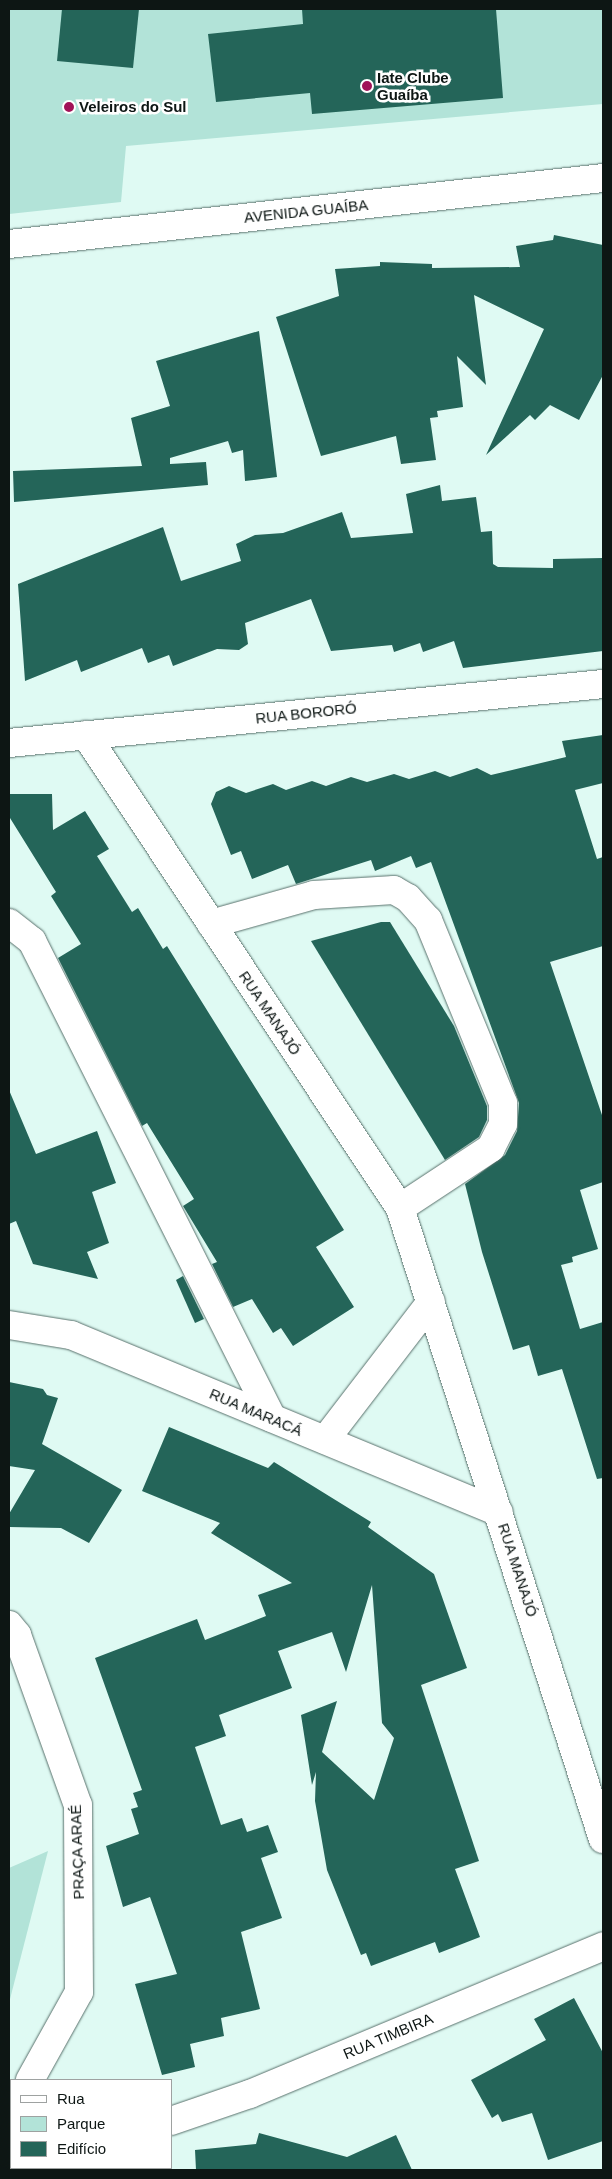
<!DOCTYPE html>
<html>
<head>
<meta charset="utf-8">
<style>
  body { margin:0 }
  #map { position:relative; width:612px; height:2179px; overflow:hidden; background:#dffaf3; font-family:Helvetica,sans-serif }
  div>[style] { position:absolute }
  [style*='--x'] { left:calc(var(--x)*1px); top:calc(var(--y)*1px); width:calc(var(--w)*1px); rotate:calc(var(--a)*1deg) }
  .green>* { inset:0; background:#b2e3d8 }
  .building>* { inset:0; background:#246559 }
  .roads { filter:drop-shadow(0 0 1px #59716c) drop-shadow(0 0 1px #59716c) }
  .minor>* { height:28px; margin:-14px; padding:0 14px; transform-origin:14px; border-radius:14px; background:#fff }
  .tertiary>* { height:28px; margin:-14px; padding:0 14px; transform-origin:14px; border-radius:14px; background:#fff }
  .secondary>* { height:28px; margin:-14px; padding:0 14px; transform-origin:14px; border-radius:14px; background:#fff }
  .dots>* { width:14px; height:14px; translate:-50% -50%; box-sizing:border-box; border:2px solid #fff; border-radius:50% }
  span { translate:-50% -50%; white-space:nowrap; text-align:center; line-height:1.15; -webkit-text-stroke:5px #fff; paint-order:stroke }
  .poi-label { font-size:15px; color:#0d1614; font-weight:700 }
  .left { translate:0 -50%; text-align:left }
  .street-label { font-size:15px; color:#0d1614 }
  .frame { position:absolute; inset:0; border:10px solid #0d1614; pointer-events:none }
  .legend { position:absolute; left:10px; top:2079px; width:162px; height:90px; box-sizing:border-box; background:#fff; border:1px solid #9ea2a1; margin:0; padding:6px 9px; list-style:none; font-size:15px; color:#0d1614 }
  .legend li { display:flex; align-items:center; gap:10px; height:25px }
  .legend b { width:25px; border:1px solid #9ea2a1 }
</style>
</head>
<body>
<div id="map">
  <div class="green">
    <div style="clip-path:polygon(9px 9px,603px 9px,603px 104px,126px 146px,121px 202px,9px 214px)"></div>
    <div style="clip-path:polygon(48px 1851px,9px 2003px,9px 1868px)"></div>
  </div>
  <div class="building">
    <div style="clip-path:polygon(62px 9px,139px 9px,133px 68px,57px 61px)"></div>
    <div style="clip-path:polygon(302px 9px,496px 9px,503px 98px,312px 114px,310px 93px,216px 102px,208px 34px,303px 24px)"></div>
    <div style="clip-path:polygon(554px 235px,603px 245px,603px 375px,579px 420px,550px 405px,535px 420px,530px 415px,486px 455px,544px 329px,474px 295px,486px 385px,457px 356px,463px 407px,437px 411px,438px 417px,430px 418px,436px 460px,401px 464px,396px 436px,321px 456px,276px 317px,339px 296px,335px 269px,380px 266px,380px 262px,432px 264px,432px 268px,520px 267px,516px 246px,553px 240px)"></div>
    <div style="clip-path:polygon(259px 331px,277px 477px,245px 481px,243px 450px,232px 453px,228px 441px,170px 458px,170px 464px,206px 462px,208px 485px,14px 502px,13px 471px,142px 466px,131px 418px,170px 406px,156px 361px)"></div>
    <div style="clip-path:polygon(440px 485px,442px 501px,476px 497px,481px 532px,492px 531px,493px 564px,498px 567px,553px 568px,553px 559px,603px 558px,603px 651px,463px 668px,454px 641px,423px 652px,420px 643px,394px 652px,392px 645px,331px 651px,311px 599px,245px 623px,248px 644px,239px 650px,217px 649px,173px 666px,169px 655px,148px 663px,142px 648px,81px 672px,77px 660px,25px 681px,18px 584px,163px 527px,181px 581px,241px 561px,236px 544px,255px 535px,283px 533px,342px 512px,351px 538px,413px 533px,406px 494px)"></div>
    <div style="clip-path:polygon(603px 735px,603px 783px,575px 790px,597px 859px,603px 857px,603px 946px,550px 962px,603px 1118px,603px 1182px,580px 1190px,598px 1249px,572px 1257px,573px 1262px,561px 1265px,580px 1329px,603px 1322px,603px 1478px,597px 1479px,562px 1369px,538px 1376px,529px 1345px,513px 1350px,482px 1252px,465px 1184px,505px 1155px,517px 1131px,519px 1103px,431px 862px,416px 868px,411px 856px,375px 871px,371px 860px,296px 884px,288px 865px,252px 879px,241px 851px,231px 855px,211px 804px,216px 792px,229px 786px,246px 793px,273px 784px,286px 790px,312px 781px,326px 786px,351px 777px,367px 782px,394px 774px,409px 779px,435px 771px,450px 777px,477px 768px,491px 775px,566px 757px,562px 741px)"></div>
    <div style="clip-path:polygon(9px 794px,52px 794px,53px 830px,85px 811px,109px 849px,97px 856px,132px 912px,138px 908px,163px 949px,167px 946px,344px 1230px,316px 1247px,354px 1307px,293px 1346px,281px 1328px,273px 1333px,252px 1299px,233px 1307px,212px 1264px,217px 1262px,183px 1206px,194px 1199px,147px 1123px,142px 1126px,58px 958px,81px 944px,51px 896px,56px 892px,10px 818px)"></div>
    <div style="clip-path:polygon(381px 922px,390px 922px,454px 1026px,487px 1106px,487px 1120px,479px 1137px,445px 1160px,311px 941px)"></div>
    <div style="clip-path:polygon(9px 1090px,36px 1154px,97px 1131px,116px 1183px,92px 1192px,109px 1243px,87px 1252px,98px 1279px,33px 1264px,16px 1221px,9px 1224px)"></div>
    <div style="clip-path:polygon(183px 1276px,204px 1319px,195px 1323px,176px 1280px)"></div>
    <div style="clip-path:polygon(9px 1382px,43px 1389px,47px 1395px,58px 1398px,42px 1444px,122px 1490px,89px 1543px,61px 1528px,9px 1527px,9px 1514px,35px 1470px,9px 1466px)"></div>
    <div style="clip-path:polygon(169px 1427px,268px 1468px,274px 1462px,371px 1522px,368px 1527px,434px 1574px,467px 1668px,421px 1685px,479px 1861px,455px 1869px,480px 1937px,439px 1953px,435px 1942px,371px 1966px,366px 1953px,361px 1955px,327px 1870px,315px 1801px,316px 1772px,312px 1785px,301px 1715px,337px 1701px,322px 1752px,374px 1800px,394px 1738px,382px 1723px,372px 1585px,346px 1672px,332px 1632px,278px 1651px,292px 1688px,219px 1715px,226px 1736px,195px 1747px,221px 1825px,242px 1818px,247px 1832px,268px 1825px,278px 1852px,261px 1858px,282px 1918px,241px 1932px,260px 2009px,221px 2018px,224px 2036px,190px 2044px,195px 2067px,162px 2075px,135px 1984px,177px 1974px,150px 1897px,123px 1907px,106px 1846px,139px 1834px,131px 1809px,138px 1807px,133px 1793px,142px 1790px,95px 1658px,197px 1619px,205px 1640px,266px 1616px,258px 1595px,292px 1583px,211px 1533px,220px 1523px,142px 1491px)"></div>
    <div style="clip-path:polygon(574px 1998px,603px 2053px,603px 2141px,548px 2160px,532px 2113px,502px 2122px,498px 2114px,492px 2118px,471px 2080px,546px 2040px,534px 2019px)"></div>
    <div style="clip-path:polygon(259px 2133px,347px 2157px,396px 2135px,412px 2170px,196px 2170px,195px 2150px,256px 2144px)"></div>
  </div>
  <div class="roads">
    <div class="minor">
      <div style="--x:86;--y:735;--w:568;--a:56.42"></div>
      <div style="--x:400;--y:1208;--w:663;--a:72.17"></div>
      <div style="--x:9;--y:923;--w:29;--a:38"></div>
      <div style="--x:32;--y:941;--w:534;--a:63.29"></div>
      <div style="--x:211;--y:924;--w:107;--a:-15.7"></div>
      <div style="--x:314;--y:895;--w:80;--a:-3.6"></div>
      <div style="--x:394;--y:890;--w:16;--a:30"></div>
      <div style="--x:408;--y:898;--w:30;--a:48"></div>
      <div style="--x:428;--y:920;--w:198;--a:67.7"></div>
      <div style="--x:503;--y:1103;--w:21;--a:90"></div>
      <div style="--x:503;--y:1124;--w:27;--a:117"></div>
      <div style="--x:491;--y:1148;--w:109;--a:146.6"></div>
      <div style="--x:9;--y:1325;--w:63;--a:9.2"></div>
      <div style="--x:71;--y:1335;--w:463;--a:22.5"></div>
      <div style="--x:325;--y:1440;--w:174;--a:-52.5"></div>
      <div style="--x:9;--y:1625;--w:13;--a:51"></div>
      <div style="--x:17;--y:1635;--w:181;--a:70.3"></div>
      <div style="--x:78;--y:1805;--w:187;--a:89.7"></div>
      <div style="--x:79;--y:1992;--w:101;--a:119.1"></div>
      <div style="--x:9;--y:2118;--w:5;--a:-68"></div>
      <div style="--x:171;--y:2121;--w:83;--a:-18.9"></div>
      <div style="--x:250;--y:2094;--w:383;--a:-22.7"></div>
      <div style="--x:65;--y:2168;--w:2;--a:63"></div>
    </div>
    <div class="tertiary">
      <div style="--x:9;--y:743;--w:597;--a:-5.67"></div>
    </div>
    <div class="secondary">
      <div style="--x:9;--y:244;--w:598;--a:-6.34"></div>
    </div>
  </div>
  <div class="dots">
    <div style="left:367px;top:86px;background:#a11258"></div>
    <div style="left:69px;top:107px;background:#a11258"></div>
  </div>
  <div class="poi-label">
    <span class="left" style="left:377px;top:86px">Iate Clube<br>Guaíba</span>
    <span class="left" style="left:79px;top:107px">Veleiros do Sul</span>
  </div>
  <div class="street-label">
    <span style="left:306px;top:211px;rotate:-6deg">AVENIDA GUAÍBA</span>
    <span style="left:306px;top:713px;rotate:-6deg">RUA BORORÓ</span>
    <span style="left:270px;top:1013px;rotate:56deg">RUA MANAJÓ</span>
    <span style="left:256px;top:1412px;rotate:23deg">RUA MARACÁ</span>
    <span style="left:518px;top:1570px;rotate:72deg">RUA MANAJÓ</span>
    <span style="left:77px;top:1852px;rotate:-92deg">PRAÇA ARAÉ</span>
    <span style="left:388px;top:2036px;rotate:-23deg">RUA TIMBIRA</span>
  </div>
  <div class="frame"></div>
  <ul class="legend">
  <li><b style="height:6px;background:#fff"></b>Rua</li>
  <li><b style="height:14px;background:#b2e3d8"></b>Parque</li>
  <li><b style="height:14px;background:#246559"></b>Edifício</li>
  </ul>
</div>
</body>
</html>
